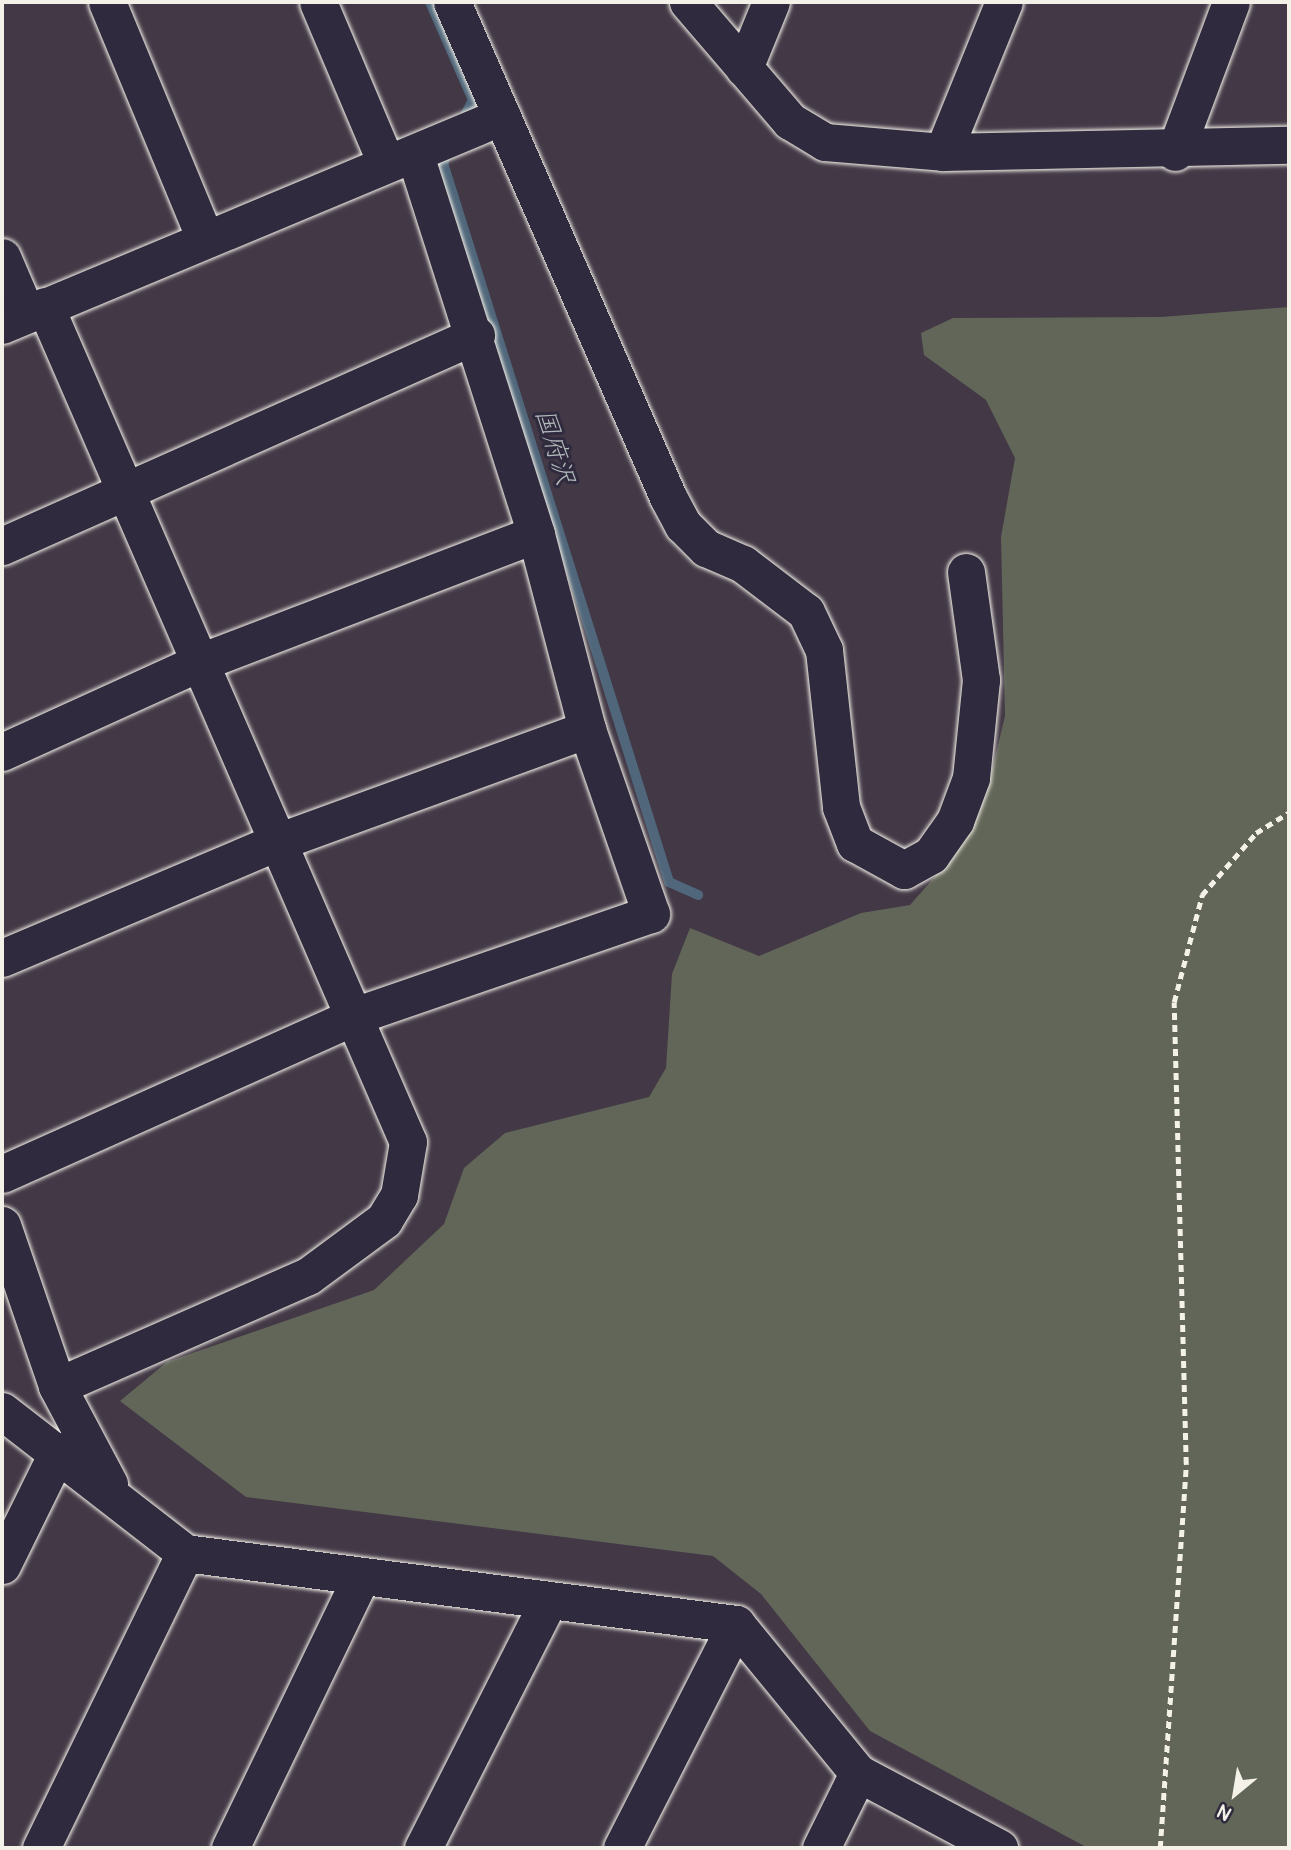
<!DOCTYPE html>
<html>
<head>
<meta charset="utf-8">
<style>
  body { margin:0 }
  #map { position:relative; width:1291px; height:1850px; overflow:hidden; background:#423846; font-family:Pangolin,"Klee One",sans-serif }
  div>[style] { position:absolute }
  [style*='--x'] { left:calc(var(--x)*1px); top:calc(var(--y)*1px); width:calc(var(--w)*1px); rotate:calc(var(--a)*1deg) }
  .green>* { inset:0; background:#626658 }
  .stream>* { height:10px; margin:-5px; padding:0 5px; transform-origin:5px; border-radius:5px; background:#50677b }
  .path>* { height:4.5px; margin-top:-2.25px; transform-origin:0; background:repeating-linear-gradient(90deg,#f4f1e8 0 7px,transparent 0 12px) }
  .roads { filter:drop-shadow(0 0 2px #f4f1e8) drop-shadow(0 0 2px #f4f1e8) }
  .minor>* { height:37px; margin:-18.5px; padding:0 18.5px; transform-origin:18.5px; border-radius:18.5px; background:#2f2a3d }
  span { translate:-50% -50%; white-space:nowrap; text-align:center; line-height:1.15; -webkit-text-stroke:6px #2f2a3d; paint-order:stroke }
  .water-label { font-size:26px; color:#b2babc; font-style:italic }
  .frame { position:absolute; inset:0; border:4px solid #f4f1e8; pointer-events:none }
  .north { position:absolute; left:1200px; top:1759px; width:70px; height:70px; -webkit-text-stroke:5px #2f2a3d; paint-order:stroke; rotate:210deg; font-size:19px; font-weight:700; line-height:28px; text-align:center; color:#f4f1e8 }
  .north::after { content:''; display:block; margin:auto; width:24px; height:32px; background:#f4f1e8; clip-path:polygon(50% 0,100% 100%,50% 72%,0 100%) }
</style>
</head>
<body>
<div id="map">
  <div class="green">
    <div style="clip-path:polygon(1289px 307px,1289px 1848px,1088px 1848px,870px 1731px,761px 1594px,713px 1556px,246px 1497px,120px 1401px,167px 1362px,374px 1290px,444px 1224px,464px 1168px,505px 1133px,649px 1097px,666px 1068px,672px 974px,690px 928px,759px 956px,861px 913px,910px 905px,939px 872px,986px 795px,1005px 716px,1001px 537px,1015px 458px,986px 400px,924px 355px,921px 333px,953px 318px,1161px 317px)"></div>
  </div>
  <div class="stream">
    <div style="--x:430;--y:2;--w:107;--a:66.3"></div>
    <div style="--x:473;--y:100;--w:25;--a:117"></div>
    <div style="--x:450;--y:149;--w:16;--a:117"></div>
    <div style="--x:443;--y:163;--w:754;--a:72.55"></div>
    <div style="--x:669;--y:882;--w:32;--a:24"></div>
  </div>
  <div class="path">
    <div style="--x:1160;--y:1848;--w:385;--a:-86.1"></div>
    <div style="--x:1186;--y:1464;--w:462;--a:-91.5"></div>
    <div style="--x:1174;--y:1002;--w:111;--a:-75.3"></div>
    <div style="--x:1202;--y:895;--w:82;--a:-48.9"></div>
    <div style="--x:1256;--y:833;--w:39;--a:-32"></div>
  </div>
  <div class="roads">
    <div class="minor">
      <div style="--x:107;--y:2;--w:256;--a:67.5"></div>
      <div style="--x:318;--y:2;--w:175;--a:67.1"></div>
      <div style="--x:452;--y:2;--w:540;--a:66.43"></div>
      <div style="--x:668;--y:497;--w:32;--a:62"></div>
      <div style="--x:683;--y:525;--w:33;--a:45"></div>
      <div style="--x:706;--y:548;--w:40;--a:23.4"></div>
      <div style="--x:743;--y:564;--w:79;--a:37.3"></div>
      <div style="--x:806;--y:612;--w:42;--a:64.7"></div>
      <div style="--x:824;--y:650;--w:158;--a:83.8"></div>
      <div style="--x:841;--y:807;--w:39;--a:69"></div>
      <div style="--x:855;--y:843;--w:56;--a:28.9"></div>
      <div style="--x:904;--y:870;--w:31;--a:-29"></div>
      <div style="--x:931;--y:855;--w:42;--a:-54.8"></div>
      <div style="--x:955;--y:821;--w:46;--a:-69.6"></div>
      <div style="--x:971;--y:778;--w:99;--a:-84.2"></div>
      <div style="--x:981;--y:680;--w:109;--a:-97.9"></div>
      <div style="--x:688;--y:2;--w:157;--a:49.4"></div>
      <div style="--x:790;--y:121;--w:41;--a:31"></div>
      <div style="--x:825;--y:142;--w:118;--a:4.8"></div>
      <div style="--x:943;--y:152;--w:346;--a:-1.2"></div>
      <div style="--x:744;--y:68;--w:71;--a:-67.8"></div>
      <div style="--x:943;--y:152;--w:162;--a:-67.9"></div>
      <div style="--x:1175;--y:152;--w:160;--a:-69.5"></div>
      <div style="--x:2;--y:257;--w:61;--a:66.8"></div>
      <div style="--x:45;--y:306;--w:911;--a:66.53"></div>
      <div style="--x:408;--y:1142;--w:54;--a:99.6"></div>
      <div style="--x:399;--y:1195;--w:29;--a:121"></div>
      <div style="--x:384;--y:1220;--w:94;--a:143.6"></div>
      <div style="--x:308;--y:1276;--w:274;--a:156.3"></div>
      <div style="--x:2;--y:325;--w:542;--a:-22.68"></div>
      <div style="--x:2;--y:546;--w:519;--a:-24"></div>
      <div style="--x:2;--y:752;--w:221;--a:-24.4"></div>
      <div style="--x:203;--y:661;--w:356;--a:-20.9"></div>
      <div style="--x:2;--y:958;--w:298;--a:-22.9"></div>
      <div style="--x:277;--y:842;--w:330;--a:-20"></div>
      <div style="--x:2;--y:1174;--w:389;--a:-24.1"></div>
      <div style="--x:357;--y:1015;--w:311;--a:-19"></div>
      <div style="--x:651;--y:914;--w:196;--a:-109.1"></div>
      <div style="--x:587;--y:729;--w:202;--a:-104.7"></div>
      <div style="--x:536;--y:534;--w:399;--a:-107.7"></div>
      <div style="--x:2;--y:1225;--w:170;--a:71.1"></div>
      <div style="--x:57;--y:1386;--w:111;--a:62"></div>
      <div style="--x:2;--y:1411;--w:232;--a:37.8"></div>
      <div style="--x:185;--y:1553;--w:556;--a:7.34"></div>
      <div style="--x:736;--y:1624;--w:193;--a:50.7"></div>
      <div style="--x:858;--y:1773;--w:160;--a:28"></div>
      <div style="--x:2;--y:1565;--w:127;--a:-63.8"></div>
      <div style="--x:41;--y:1848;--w:328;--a:-64"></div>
      <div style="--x:230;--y:1848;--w:299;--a:-64.2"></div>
      <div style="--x:423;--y:1848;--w:278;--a:-63.1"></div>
      <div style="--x:622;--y:1848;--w:251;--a:-63"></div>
      <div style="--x:821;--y:1848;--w:84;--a:-63.7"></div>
    </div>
  </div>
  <div class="water-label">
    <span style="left:554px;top:447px;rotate:73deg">国府沢</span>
  </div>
  <div class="frame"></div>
  <div class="north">N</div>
</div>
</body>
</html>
